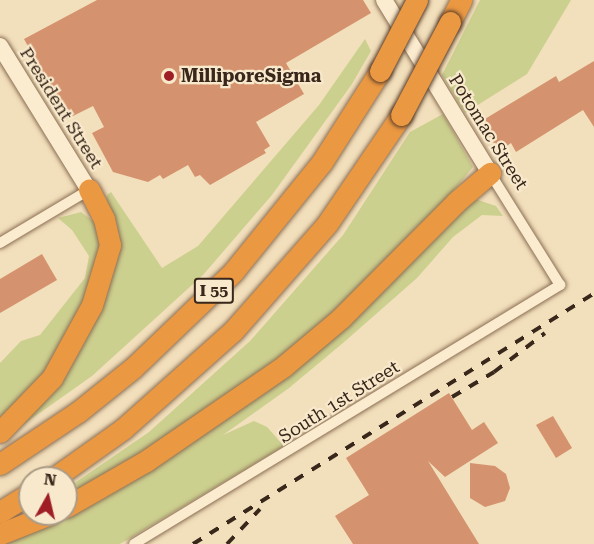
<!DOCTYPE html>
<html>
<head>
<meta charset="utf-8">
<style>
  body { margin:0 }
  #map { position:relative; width:594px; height:544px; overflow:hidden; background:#f2dfbb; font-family:"Roboto Serif",serif }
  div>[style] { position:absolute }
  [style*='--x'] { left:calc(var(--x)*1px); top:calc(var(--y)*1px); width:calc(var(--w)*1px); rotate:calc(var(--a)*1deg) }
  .green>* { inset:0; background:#ccd08f }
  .building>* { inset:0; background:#d4936e }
  .roads { filter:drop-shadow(0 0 2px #8a6e54) drop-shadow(0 0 2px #8a6e54) }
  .street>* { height:10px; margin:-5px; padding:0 5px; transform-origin:5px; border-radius:5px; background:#fceccf }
  .secondary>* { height:16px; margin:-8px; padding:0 8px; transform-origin:8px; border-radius:8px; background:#fceccf }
  .highway>* { height:21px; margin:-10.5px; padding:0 10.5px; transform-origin:10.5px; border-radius:10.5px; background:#eb9842 }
  .rail>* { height:4px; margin-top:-2px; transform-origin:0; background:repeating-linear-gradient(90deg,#38271a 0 10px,transparent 0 20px) }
  .bridges { filter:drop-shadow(0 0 2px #573c29) drop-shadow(0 0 2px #573c29) }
  .highway-bridge>* { height:21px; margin:-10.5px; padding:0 10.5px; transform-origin:10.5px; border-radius:10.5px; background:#eb9842 }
  .dots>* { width:16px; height:16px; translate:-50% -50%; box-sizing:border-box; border:3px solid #f8e9cc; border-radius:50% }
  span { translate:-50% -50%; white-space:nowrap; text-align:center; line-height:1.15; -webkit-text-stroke:4.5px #f8e9cc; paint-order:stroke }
  .shield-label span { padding:2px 4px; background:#f8e9cc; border:2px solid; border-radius:4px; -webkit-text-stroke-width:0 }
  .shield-label { font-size:16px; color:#38271a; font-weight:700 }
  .poi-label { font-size:18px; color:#38271a; font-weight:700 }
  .left { translate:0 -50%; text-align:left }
  .street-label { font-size:18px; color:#38271a }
  .north { position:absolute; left:18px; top:466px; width:60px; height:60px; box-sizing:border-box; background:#f8e9cc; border:2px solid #ab9b85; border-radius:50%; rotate:8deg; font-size:16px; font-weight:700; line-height:24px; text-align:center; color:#38271a }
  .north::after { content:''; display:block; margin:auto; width:21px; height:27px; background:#9f1e26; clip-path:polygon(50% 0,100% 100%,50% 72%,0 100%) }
</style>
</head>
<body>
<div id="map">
  <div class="green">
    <div style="clip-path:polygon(480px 0,571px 0,527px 74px,465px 113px,442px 75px)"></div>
    <div style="clip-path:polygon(365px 39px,371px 51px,352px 84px,272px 195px,203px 275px,92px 376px,0 441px,95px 310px,107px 195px,111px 192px,162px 268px,198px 246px,319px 105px)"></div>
    <div style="clip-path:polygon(443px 114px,473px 167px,416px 236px,319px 328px,220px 404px,66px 499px,66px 489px,149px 432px,250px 341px,343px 235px,410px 132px)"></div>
    <div style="clip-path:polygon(475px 199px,496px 206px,503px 216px,482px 215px,453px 237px,417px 278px,343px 343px,289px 388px,223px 435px,254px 421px,267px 427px,284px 446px,120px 544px,0 544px,140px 472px)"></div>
    <div style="clip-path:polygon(81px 212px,100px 226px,98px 272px,47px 374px,0 426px,0 363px,21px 341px,40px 335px,85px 278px,89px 256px,72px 230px,58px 218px)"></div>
  </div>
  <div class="building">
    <div style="clip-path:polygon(97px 0,363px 0,371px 13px,286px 63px,304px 94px,256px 122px,270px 146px,264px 150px,266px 153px,210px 185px,200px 175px,195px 177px,188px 165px,163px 179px,160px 175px,148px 182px,113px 172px,92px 133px,104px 127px,93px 106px,67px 119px,24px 39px)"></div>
    <div style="clip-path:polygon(594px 61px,594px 127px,583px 110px,516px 152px,511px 143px,499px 151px,480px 122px,556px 76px,559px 82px)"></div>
    <div style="clip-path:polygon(42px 254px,57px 280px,0 313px,0 279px)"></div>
    <div style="clip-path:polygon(449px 393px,472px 430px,484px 422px,498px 443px,445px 477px,428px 461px,479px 544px,353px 544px,335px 516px,369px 495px,346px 458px)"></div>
    <div style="clip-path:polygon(553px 416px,572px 448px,556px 458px,536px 425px)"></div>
    <div style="clip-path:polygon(470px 463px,495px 466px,506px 474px,510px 488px,505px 501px,485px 507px,470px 498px)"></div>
  </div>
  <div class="roads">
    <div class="street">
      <div style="--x:0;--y:243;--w:104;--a:-30.8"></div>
      <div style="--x:134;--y:544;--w:499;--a:-31.3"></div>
      <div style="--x:560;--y:285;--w:132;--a:-122"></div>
    </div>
    <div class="secondary">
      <div style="--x:384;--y:0;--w:203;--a:58.5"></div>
      <div style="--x:0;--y:46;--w:169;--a:58.3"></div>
    </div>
    <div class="highway">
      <div style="--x:450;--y:22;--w:25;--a:-63"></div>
      <div style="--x:0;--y:432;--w:75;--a:-46.1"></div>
      <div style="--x:52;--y:378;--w:83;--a:-61.3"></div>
      <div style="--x:92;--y:305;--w:63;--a:-73.3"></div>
      <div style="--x:110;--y:245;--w:27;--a:-103"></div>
      <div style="--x:104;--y:219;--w:33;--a:-117"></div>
      <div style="--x:0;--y:464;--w:94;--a:-33.7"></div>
      <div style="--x:78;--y:412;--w:70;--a:-38.7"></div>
      <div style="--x:133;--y:368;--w:139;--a:-43.8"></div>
      <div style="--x:233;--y:272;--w:141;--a:-51"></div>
      <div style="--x:322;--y:162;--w:108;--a:-57.5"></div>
      <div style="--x:54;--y:478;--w:85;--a:-35.4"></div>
      <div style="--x:123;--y:429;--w:147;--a:-41.7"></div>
      <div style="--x:233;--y:331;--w:142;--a:-48.7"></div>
      <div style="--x:327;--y:224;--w:132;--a:-55.8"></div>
      <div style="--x:66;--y:507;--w:92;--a:-29.9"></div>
      <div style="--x:146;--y:461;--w:168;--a:-34.5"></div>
      <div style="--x:284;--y:366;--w:75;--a:-40.1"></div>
      <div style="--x:341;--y:318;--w:163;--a:-45.2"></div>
      <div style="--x:456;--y:202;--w:45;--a:-40.5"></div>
      <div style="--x:0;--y:512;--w:36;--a:-32"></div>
      <div style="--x:0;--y:534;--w:54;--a:-21.8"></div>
    </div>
  </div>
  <div class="rail">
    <div style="--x:452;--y:397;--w:49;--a:-30.8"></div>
    <div style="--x:494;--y:372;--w:64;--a:-37.4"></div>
    <div style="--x:193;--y:544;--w:473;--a:-32"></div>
    <div style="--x:227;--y:544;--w:48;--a:-46.7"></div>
  </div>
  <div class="bridges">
    <div class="highway-bridge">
      <div style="--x:380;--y:71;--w:80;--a:-62.5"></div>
      <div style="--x:401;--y:115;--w:105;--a:-62.2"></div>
    </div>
  </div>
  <div class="dots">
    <div style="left:169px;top:76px;background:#9f1e26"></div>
  </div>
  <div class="shield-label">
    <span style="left:214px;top:291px">I 55</span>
  </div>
  <div class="poi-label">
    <span class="left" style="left:181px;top:76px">MilliporeSigma</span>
  </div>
  <div class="street-label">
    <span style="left:61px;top:108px;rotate:58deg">President Street</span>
    <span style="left:488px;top:132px;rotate:58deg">Potomac Street</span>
    <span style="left:339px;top:402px;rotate:-32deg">South 1st Street</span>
  </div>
  <div class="north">N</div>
</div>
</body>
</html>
